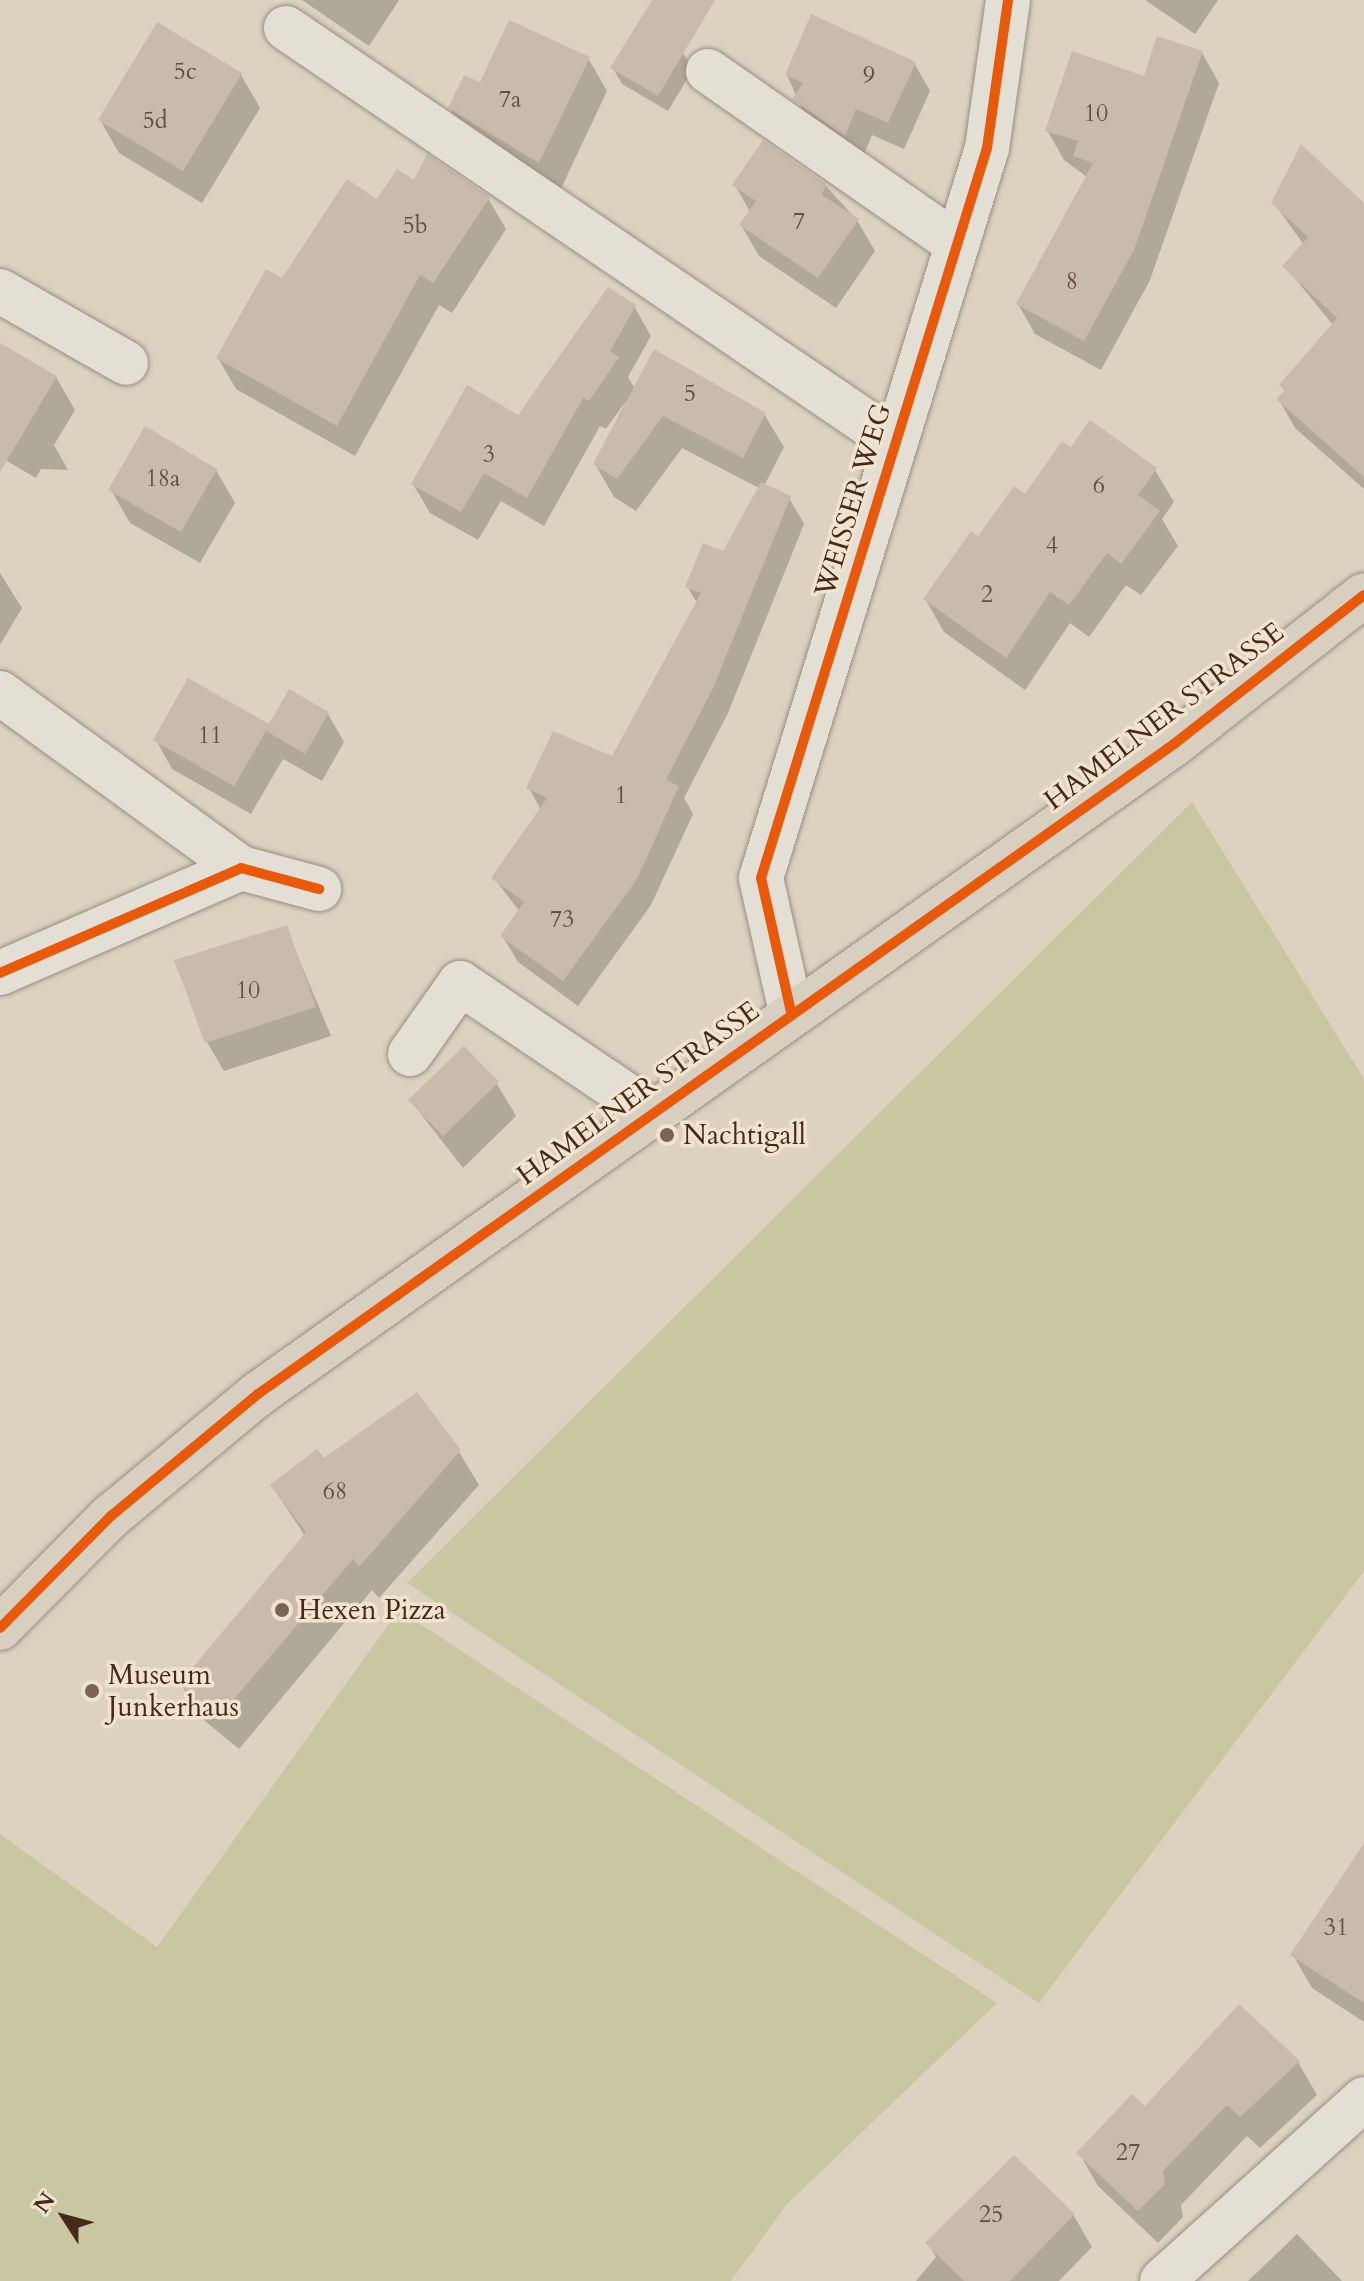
<!DOCTYPE html>
<html>
<head>
<meta charset="utf-8">
<style>
  body { margin:0 }
  #map { position:relative; width:1364px; height:2281px; overflow:hidden; background:#dcd2bf; font-family:Cardo,serif }
  div>[style] { position:absolute }
  [style*='--x'] { left:calc(var(--x)*1px); top:calc(var(--y)*1px); width:calc(var(--w)*1px); rotate:calc(var(--a)*1deg) }
  .green>* { inset:0; background:#c9c6a2 }
  .shadow>* { inset:0; background:#0003 }
  .building>* { inset:0; background:#c9bbac }
  .roads { filter:drop-shadow(0 0 2px #988e82) drop-shadow(0 0 2px #988e82) }
  .minor>* { height:44px; margin:-22px; padding:0 22px; transform-origin:22px; border-radius:22px; background:#e4dfd5 }
  .major>* { height:44px; margin:-22px; padding:0 22px; transform-origin:22px; border-radius:22px; background:#d8cfc0 }
  .cycleway>* { height:10px; margin:-5px; padding:0 5px; transform-origin:5px; border-radius:5px; background:#e8590c }
  .dots>* { width:22px; height:22px; translate:-50% -50%; box-sizing:border-box; border:4px solid #f0e4ce; border-radius:50% }
  span { translate:-50% -50%; white-space:nowrap; text-align:center; line-height:1.15; -webkit-text-stroke:7px #f0e4ce; paint-order:stroke }
  .number-label { font-size:24px; color:#684d3e }
  .number-label span { -webkit-text-stroke-width:0 }
  .street-label { font-size:28px; color:#48281a }
  .poi-label { font-size:28px; color:#48281a }
  .left { translate:0 -50%; text-align:left }
  .north { position:absolute; left:24px; top:2177px; width:80px; height:80px; -webkit-text-stroke:6px #f0e4ce; paint-order:stroke; rotate:306deg; font-size:22px; font-weight:700; line-height:32px; text-align:center; color:#48281a }
  .north::after { content:''; display:block; margin:auto; width:28px; height:36px; background:#48281a; clip-path:polygon(50% 0,100% 100%,50% 72%,0 100%) }
</style>
</head>
<body>
<div id="map">
  <div class="green">
    <div style="clip-path:polygon(1192px 802px,1364px 1079px,1364px 1571px,1039px 2003px,407px 1583px)"></div>
    <div style="clip-path:polygon(399px 1610px,997px 2003px,786px 2205px,731px 2281px,0 2281px,0 1834px,157px 1947px)"></div>
  </div>
  <div class="shadow">
    <div style="clip-path:polygon(302px 0,399px 0,369px 46px)"></div>
    <div style="clip-path:polygon(1145px 0,1218px 0,1195px 34px)"></div>
    <div style="clip-path:polygon(683px 53px,693px 69px,668px 111px,622px 84px,613px 68px)"></div>
    <div style="clip-path:polygon(1202px 53px,1219px 83px,1150px 280px,1101px 370px,1035px 334px,1018px 304px,1087px 177px,1064px 160px,1047px 130px)"></div>
    <div style="clip-path:polygon(588px 58px,607px 91px,558px 195px,470px 141px,450px 108px,481px 85px)"></div>
    <div style="clip-path:polygon(914px 63px,930px 91px,904px 149px,872px 135px,861px 162px,810px 127px,787px 75px)"></div>
    <div style="clip-path:polygon(241px 75px,260px 108px,202px 203px,119px 153px,100px 120px)"></div>
    <div style="clip-path:polygon(415px 183px,488px 198px,506px 229px,452px 313px,439px 305px,355px 456px,236px 389px,218px 358px,378px 202px)"></div>
    <div style="clip-path:polygon(735px 185px,825px 185px,857px 220px,875px 251px,836px 308px,759px 256px,741px 225px,750px 212px)"></div>
    <div style="clip-path:polygon(1274px 203px,1364px 206px,1364px 489px,1295px 428px,1279px 400px,1286px 393px,1281px 385px,1333px 325px,1285px 266px,1304px 245px)"></div>
    <div style="clip-path:polygon(634px 306px,651px 336px,628px 377px,635px 389px,764px 414px,784px 447px,764px 486px,789px 498px,804px 524px,728px 713px,684px 798px,693px 814px,651px 905px,578px 1006px,518px 962px,503px 937px,520px 912px,494px 878px,541px 810px,529px 788px,613px 759px,697px 603px,687px 586px,724px 553px,759px 488px,682px 448px,636px 511px,614px 497px,595px 464px,626px 401px,606px 429px,600px 426px,544px 526px,501px 501px,478px 540px,430px 513px,413px 484px,519px 418px)"></div>
    <div style="clip-path:polygon(0 345px,56px 377px,75px 410px,54px 445px,68px 470px,41px 469px,36px 478px,0 457px)"></div>
    <div style="clip-path:polygon(1072px 450px,1155px 470px,1174px 502px,1162px 519px,1178px 546px,1141px 595px,1126px 585px,1089px 637px,1070px 623px,1025px 690px,944px 632px,925px 599px)"></div>
    <div style="clip-path:polygon(216px 470px,235px 503px,200px 563px,130px 523px,111px 490px)"></div>
    <div style="clip-path:polygon(0 573px,22px 608px,0 645px)"></div>
    <div style="clip-path:polygon(328px 714px,344px 742px,322px 781px,283px 759px,251px 814px,172px 769px,156px 740px)"></div>
    <div style="clip-path:polygon(286px 928px,331px 1036px,224px 1071px,207px 1042px)"></div>
    <div style="clip-path:polygon(497px 1084px,516px 1116px,463px 1168px,410px 1100px)"></div>
    <div style="clip-path:polygon(459px 1452px,479px 1485px,379px 1598px,372px 1590px,239px 1749px,200px 1717px,181px 1684px,305px 1536px,272px 1486px,323px 1461px)"></div>
    <div style="clip-path:polygon(1364px 1932px,1364px 2022px,1312px 1988px,1293px 1955px)"></div>
    <div style="clip-path:polygon(1298px 2062px,1317px 2095px,1260px 2148px,1247px 2136px,1181px 2205px,1183px 2217px,1158px 2243px,1098px 2186px,1079px 2153px)"></div>
    <div style="clip-path:polygon(1014px 2158px,1074px 2216px,1092px 2247px,1059px 2281px,916px 2281px,936px 2257px,928px 2243px)"></div>
    <div style="clip-path:polygon(1297px 2234px,1342px 2281px,1248px 2281px)"></div>
  </div>
  <div class="building">
    <div style="clip-path:polygon(652px 0,715px 0,658px 96px,610px 68px)"></div>
    <div style="clip-path:polygon(811px 14px,916px 62px,888px 123px,856px 109px,845px 136px,792px 99px,803px 83px,785px 75px)"></div>
    <div style="clip-path:polygon(509px 20px,590px 57px,539px 163px,448px 108px,464px 75px,480px 82px)"></div>
    <div style="clip-path:polygon(157px 22px,242px 73px,183px 171px,98px 120px)"></div>
    <div style="clip-path:polygon(1157px 36px,1203px 51px,1134px 250px,1084px 341px,1016px 304px,1093px 163px,1073px 156px,1078px 141px,1045px 131px,1072px 51px,1144px 76px)"></div>
    <div style="clip-path:polygon(763px 140px,826px 184px,822px 195px,859px 219px,818px 278px,739px 225px,756px 201px,732px 185px)"></div>
    <div style="clip-path:polygon(1301px 144px,1364px 203px,1364px 477px,1276px 399px,1285px 390px,1279px 385px,1337px 318px,1282px 266px,1308px 237px,1271px 203px)"></div>
    <div style="clip-path:polygon(427px 154px,490px 197px,433px 283px,420px 275px,337px 426px,216px 358px,266px 269px,282px 278px,347px 179px,377px 199px,397px 169px,414px 180px)"></div>
    <div style="clip-path:polygon(608px 287px,636px 305px,610px 351px,619px 357px,589px 401px,583px 398px,527px 498px,484px 473px,461px 512px,411px 484px,467px 385px,518px 415px)"></div>
    <div style="clip-path:polygon(0 343px,57px 376px,0 472px)"></div>
    <div style="clip-path:polygon(654px 349px,766px 413px,743px 458px,663px 416px,617px 479px,593px 464px)"></div>
    <div style="clip-path:polygon(1090px 420px,1157px 468px,1138px 495px,1160px 511px,1121px 564px,1107px 553px,1069px 605px,1050px 592px,1006px 658px,923px 599px,971px 531px,978px 536px,1014px 486px,1025px 494px,1062px 441px,1071px 447px)"></div>
    <div style="clip-path:polygon(145px 426px,217px 469px,181px 532px,108px 490px)"></div>
    <div style="clip-path:polygon(761px 482px,791px 496px,714px 686px,666px 780px,679px 786px,637px 879px,563px 981px,500px 936px,524px 902px,491px 878px,547px 798px,526px 788px,553px 731px,612px 756px,701px 593px,685px 587px,703px 543px,723px 551px)"></div>
    <div style="clip-path:polygon(188px 678px,269px 724px,289px 689px,329px 712px,305px 754px,266px 731px,234px 786px,153px 740px)"></div>
    <div style="clip-path:polygon(287px 925px,316px 1007px,205px 1043px,174px 960px)"></div>
    <div style="clip-path:polygon(464px 1046px,499px 1082px,443px 1136px,408px 1100px)"></div>
    <div style="clip-path:polygon(417px 1392px,461px 1450px,359px 1567px,353px 1559px,219px 1717px,179px 1684px,306px 1532px,270px 1485px,317px 1449px,324px 1458px)"></div>
    <div style="clip-path:polygon(1364px 1843px,1364px 2003px,1290px 1955px)"></div>
    <div style="clip-path:polygon(1239px 2004px,1300px 2061px,1240px 2117px,1227px 2105px,1163px 2171px,1165px 2184px,1138px 2211px,1076px 2153px,1132px 2094px,1145px 2106px)"></div>
    <div style="clip-path:polygon(1014px 2155px,1075px 2214px,1010px 2281px,964px 2281px,925px 2243px)"></div>
  </div>
  <div class="roads">
    <div class="minor">
      <div style="--x:286;--y:28;--w:736;--a:34.21"></div>
      <div style="--x:708;--y:71;--w:303;--a:34.8"></div>
      <div style="--x:0;--y:291;--w:145;--a:29.7"></div>
      <div style="--x:0;--y:693;--w:298;--a:36"></div>
      <div style="--x:0;--y:973;--w:263;--a:-23.5"></div>
      <div style="--x:241;--y:868;--w:81;--a:15.1"></div>
      <div style="--x:791;--y:1012;--w:137;--a:-102.6"></div>
      <div style="--x:761;--y:878;--w:764;--a:-72.8"></div>
      <div style="--x:987;--y:148;--w:149;--a:-81.9"></div>
      <div style="--x:410;--y:1054;--w:87;--a:-54.8"></div>
      <div style="--x:460;--y:983;--w:234;--a:34"></div>
      <div style="--x:1162;--y:2281;--w:272;--a:-42"></div>
    </div>
    <div class="major">
      <div style="--x:0;--y:1628;--w:158;--a:-45.3"></div>
      <div style="--x:111;--y:1516;--w:191;--a:-39.7"></div>
      <div style="--x:258;--y:1394;--w:1123;--a:-35.36"></div>
      <div style="--x:1174;--y:744;--w:241;--a:-38.1"></div>
    </div>
  </div>
  <div class="cycleway">
    <div style="--x:0;--y:973;--w:263;--a:-23.5"></div>
    <div style="--x:241;--y:868;--w:81;--a:15.1"></div>
    <div style="--x:791;--y:1012;--w:137;--a:-102.6"></div>
    <div style="--x:761;--y:878;--w:764;--a:-72.8"></div>
    <div style="--x:987;--y:148;--w:149;--a:-81.9"></div>
    <div style="--x:0;--y:1628;--w:158;--a:-45.3"></div>
    <div style="--x:111;--y:1516;--w:191;--a:-39.7"></div>
    <div style="--x:258;--y:1394;--w:1123;--a:-35.36"></div>
    <div style="--x:1174;--y:744;--w:241;--a:-38.1"></div>
  </div>
  <div class="dots">
    <div style="left:667px;top:1135px;background:#7c6454"></div>
    <div style="left:282px;top:1610px;background:#7c6454"></div>
    <div style="left:92px;top:1691px;background:#7c6454"></div>
  </div>
  <div class="number-label">
    <span style="left:185px;top:72px">5c</span>
    <span style="left:869px;top:76px">9</span>
    <span style="left:510px;top:100px">7a</span>
    <span style="left:1096px;top:114px">10</span>
    <span style="left:155px;top:121px">5d</span>
    <span style="left:799px;top:222px">7</span>
    <span style="left:415px;top:226px">5b</span>
    <span style="left:1072px;top:282px">8</span>
    <span style="left:690px;top:394px">5</span>
    <span style="left:489px;top:455px">3</span>
    <span style="left:163px;top:479px">18a</span>
    <span style="left:1099px;top:486px">6</span>
    <span style="left:1052px;top:546px">4</span>
    <span style="left:987px;top:595px">2</span>
    <span style="left:210px;top:736px">11</span>
    <span style="left:621px;top:796px">1</span>
    <span style="left:562px;top:920px">73</span>
    <span style="left:248px;top:991px">10</span>
    <span style="left:335px;top:1492px">68</span>
    <span style="left:1336px;top:1928px">31</span>
    <span style="left:1128px;top:2153px">27</span>
    <span style="left:991px;top:2215px">25</span>
  </div>
  <div class="street-label">
    <span style="left:853px;top:500px;rotate:-73deg">WEISSER WEG</span>
    <span style="left:1164px;top:716px;rotate:-37deg">HAMELNER STRASSE</span>
    <span style="left:638px;top:1093px;rotate:-36deg">HAMELNER STRASSE</span>
  </div>
  <div class="poi-label">
    <span class="left" style="left:683px;top:1135px">Nachtigall</span>
    <span class="left" style="left:298px;top:1610px">Hexen Pizza</span>
    <span class="left" style="left:108px;top:1691px">Museum<br>Junkerhaus</span>
  </div>
  <div class="north">N</div>
</div>
</body>
</html>
